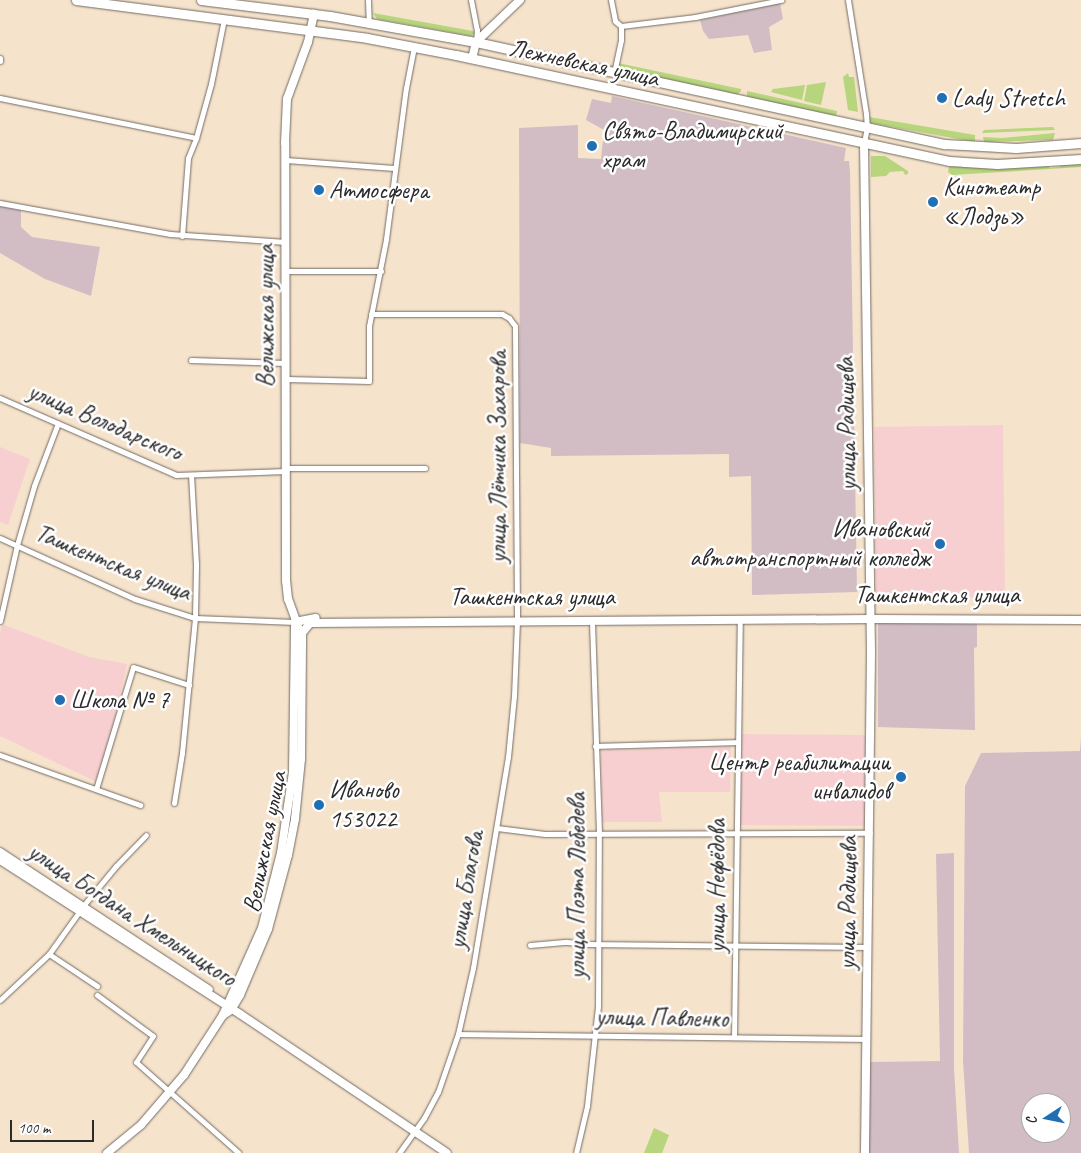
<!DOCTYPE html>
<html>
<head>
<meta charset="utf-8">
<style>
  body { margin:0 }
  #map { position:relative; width:1081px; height:1153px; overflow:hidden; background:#f6e3cc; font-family:Caveat,sans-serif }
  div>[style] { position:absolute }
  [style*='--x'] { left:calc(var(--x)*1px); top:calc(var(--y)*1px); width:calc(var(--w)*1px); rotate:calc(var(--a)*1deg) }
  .built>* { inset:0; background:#f7cfd0 }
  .industrial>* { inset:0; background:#d2bdc5 }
  .green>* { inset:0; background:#b6d57c }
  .roads { filter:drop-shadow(0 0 1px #726b63) drop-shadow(0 0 1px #726b63) }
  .street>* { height:5px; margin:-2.5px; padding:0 2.5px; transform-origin:2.5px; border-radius:2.5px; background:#fff }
  .secondary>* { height:8px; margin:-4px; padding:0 4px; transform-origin:4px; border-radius:4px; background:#fff }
  .highway>* { height:9px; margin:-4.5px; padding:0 4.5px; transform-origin:4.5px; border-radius:4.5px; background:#fff }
  .dots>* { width:14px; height:14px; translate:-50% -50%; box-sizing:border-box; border:2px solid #fff; border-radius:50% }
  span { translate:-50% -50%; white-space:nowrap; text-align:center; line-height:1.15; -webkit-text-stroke:5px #fff; paint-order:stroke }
  .street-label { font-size:25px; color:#2b2b2b }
  .poi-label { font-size:25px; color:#2b2b2b }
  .left { translate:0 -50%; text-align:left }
  .right { translate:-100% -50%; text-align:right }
  .north { position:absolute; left:1021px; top:1093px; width:50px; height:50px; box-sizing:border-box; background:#fff; border:1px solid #aaa; border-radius:50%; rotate:259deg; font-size:14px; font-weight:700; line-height:20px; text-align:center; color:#2b2b2b }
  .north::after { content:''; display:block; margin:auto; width:18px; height:22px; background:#1f6fb2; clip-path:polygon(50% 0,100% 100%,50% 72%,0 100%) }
  .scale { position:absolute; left:10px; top:1120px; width:84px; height:22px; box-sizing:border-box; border:2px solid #2b2b2b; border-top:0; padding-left:6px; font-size:15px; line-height:18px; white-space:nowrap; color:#2b2b2b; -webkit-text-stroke:4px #fff; paint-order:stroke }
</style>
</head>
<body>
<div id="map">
  <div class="built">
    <div style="clip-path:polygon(1003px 425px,1005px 597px,876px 599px,874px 427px)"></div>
    <div style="clip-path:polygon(0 447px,30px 459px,8px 525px,0 522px)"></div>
    <div style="clip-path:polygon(2px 624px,89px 657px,127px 664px,101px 784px,0 736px,0 633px)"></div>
    <div style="clip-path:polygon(742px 734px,869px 735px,868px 826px,740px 825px)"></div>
    <div style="clip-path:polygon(731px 746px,730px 792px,659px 792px,662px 822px,602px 822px,601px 750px)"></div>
  </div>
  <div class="industrial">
    <div style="clip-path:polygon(780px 3px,783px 19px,769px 27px,772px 50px,754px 53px,748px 35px,709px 39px,703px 31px,700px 20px)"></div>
    <div style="clip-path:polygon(612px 96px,846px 148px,844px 161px,849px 161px,850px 171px,857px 592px,752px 595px,751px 476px,729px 477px,729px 454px,551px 456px,551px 448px,520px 443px,519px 128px,578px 125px,578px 158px,601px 159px,604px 130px,586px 120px,592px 99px,611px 103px)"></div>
    <div style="clip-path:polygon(0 201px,21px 206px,21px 227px,32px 237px,100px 247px,91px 296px,45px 279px,0 253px)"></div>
    <div style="clip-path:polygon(878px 622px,977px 622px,977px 647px,974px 648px,975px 730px,878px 727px)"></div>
    <div style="clip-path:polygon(evenodd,1081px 737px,1081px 1153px,969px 1153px,963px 1061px,965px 786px,981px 753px,1080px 751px,1081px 737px,1031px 1103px,1061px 1103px,1061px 1133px,1031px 1133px,1031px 1103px)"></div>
    <div style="clip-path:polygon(954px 853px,954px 1068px,959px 1153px,868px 1153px,870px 1062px,940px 1061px,936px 854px)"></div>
  </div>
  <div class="green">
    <div style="clip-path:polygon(373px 13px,473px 31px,475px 33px,471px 36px,377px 19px)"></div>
    <div style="clip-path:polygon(618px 63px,741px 89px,741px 91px,737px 95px,616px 68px)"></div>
    <div style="clip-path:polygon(848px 73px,849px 77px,854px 77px,858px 112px,848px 110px,843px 77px)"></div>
    <div style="clip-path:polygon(826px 82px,821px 105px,804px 101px,807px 85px)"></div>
    <div style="clip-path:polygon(805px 85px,802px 100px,771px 92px,773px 89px)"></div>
    <div style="clip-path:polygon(747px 91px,837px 111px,836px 116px,747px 98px)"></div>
    <div style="clip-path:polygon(869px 117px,975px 135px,975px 142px,870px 123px)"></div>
    <div style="clip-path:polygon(1053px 127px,1055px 130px,982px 133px,984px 130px)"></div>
    <div style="clip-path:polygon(1055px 133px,1053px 140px,984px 142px,983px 137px,1002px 138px)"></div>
    <div style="clip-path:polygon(871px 156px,885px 156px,908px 171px,908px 174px,905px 175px,903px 171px,890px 172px,886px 176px,871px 177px)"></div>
    <div style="clip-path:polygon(1081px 162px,1081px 167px,952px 175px,948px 172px,949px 165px,997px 169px,1048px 165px,1050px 168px,1060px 167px,1060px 164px)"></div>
    <div style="clip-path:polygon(654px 1128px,669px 1135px,662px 1153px,644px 1153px)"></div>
  </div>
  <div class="roads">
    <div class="street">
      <div style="--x:368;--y:0;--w:23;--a:88"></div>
      <div style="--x:471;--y:0;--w:31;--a:79"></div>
      <div style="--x:477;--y:30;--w:12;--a:95"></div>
      <div style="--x:611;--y:0;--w:21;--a:79"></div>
      <div style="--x:615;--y:21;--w:8;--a:40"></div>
      <div style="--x:621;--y:26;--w:14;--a:90"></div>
      <div style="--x:621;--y:40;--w:34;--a:102"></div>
      <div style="--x:848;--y:0;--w:115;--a:81"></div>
      <div style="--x:866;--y:114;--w:13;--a:86"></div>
      <div style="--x:867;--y:127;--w:16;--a:101"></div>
      <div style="--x:621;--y:26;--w:75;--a:-6.9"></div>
      <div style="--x:695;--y:17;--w:88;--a:-11.2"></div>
      <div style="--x:0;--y:58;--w:3;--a:90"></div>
      <div style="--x:0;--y:98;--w:200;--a:11.5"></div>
      <div style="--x:285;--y:160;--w:110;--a:4.2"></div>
      <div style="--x:0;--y:203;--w:173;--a:10.3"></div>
      <div style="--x:170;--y:234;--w:116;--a:3.9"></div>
      <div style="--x:182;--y:236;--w:78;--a:-85.6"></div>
      <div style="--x:188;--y:158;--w:22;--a:-68"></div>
      <div style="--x:196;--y:138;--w:56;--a:-74.5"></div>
      <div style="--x:211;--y:84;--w:66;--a:-78.7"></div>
      <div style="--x:285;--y:271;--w:96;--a:0"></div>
      <div style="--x:371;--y:314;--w:131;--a:0"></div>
      <div style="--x:502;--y:314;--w:8;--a:30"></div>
      <div style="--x:509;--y:318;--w:10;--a:53"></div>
      <div style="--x:515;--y:326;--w:291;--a:89.6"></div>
      <div style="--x:191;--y:360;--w:95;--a:1.8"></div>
      <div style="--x:286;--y:379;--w:83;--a:1.4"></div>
      <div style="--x:369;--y:381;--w:55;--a:-90"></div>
      <div style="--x:369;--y:326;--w:89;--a:-78.9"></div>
      <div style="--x:386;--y:239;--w:152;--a:-82.5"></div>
      <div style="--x:406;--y:88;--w:42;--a:-79"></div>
      <div style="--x:0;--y:398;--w:192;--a:23.6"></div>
      <div style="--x:176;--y:475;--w:110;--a:-2.1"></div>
      <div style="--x:286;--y:468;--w:139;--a:0"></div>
      <div style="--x:0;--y:538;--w:148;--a:24.3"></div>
      <div style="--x:135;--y:599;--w:63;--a:17.6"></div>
      <div style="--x:195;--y:618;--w:100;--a:2.3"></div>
      <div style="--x:0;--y:621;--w:78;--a:-77.4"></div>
      <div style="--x:17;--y:545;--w:61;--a:-73.9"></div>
      <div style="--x:34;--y:486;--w:67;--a:-69.1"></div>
      <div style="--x:595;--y:746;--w:143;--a:-1.6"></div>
      <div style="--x:0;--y:755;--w:149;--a:19.7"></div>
      <div style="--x:96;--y:789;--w:127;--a:-73.1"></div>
      <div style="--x:133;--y:667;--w:59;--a:17.8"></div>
      <div style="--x:174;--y:803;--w:51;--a:-80.9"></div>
      <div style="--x:182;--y:753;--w:136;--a:-84.5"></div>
      <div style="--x:195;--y:618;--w:54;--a:-88.9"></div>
      <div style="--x:196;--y:564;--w:89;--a:-93.2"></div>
      <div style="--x:497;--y:828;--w:48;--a:7.1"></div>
      <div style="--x:545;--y:834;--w:325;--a:-0.2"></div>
      <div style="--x:83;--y:906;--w:52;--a:-50.5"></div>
      <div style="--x:116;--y:866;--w:43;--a:-45.9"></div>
      <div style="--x:530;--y:945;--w:37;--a:-5"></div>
      <div style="--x:567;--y:942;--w:20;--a:6"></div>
      <div style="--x:587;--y:944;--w:281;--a:0.6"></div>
      <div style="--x:49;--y:954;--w:58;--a:33.7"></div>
      <div style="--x:97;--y:995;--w:69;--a:36.2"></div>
      <div style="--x:153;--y:1036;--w:31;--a:123"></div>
      <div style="--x:136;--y:1062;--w:137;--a:41.5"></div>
      <div style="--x:0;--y:1000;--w:67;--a:-43.2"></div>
      <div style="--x:49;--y:954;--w:52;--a:-54.5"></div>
      <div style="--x:458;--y:1034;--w:408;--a:0.7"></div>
      <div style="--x:734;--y:1037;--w:417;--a:-89.2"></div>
      <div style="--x:399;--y:1153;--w:43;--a:-54.5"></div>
      <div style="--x:424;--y:1118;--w:30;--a:-62"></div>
      <div style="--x:438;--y:1092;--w:61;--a:-71"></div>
      <div style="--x:458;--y:1034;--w:68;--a:-77.2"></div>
      <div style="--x:473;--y:968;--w:214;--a:-80.6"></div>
      <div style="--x:508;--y:757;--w:61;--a:-84.4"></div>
      <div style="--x:514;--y:696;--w:74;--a:-87.7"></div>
      <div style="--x:576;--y:1153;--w:48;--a:-76.8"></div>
      <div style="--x:587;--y:1106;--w:101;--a:-83.7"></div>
      <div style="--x:598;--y:1006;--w:173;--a:-89.7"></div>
      <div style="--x:599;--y:833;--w:212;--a:-91.9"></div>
    </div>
    <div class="secondary">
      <div style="--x:472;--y:59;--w:17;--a:-77"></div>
      <div style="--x:476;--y:42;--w:61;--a:-43.7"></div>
      <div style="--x:864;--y:144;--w:509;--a:89.21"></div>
      <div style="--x:871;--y:653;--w:500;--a:90.69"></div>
      <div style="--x:295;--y:622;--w:21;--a:-11"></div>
      <div style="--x:298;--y:626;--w:29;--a:-110"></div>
      <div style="--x:288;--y:599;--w:18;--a:-96"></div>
      <div style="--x:286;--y:581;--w:438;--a:-90.1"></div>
      <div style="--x:285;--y:143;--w:44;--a:-87.4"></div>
      <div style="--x:287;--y:99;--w:61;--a:-69.8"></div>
      <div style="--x:308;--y:42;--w:29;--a:-78"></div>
      <div style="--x:0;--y:852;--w:250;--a:33.4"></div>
      <div style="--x:0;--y:860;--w:285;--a:32.7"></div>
      <div style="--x:240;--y:1014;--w:249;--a:33.9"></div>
      <div style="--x:223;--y:1015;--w:9;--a:-32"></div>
      <div style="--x:231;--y:1010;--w:17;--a:-59"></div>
      <div style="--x:240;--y:995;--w:72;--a:-67"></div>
      <div style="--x:268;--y:929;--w:77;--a:-74.9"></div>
      <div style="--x:288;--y:855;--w:37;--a:-79"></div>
      <div style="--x:295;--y:819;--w:60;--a:-84.3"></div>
      <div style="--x:301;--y:759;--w:126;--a:-89.5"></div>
      <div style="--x:302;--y:633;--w:13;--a:-51"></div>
      <div style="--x:310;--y:623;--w:561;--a:-0.41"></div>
      <div style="--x:871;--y:619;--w:210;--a:0.3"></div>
      <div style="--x:107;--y:1153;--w:44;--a:-39.5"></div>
      <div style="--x:141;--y:1125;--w:66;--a:-49.3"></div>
      <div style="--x:184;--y:1075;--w:72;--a:-57"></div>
      <div style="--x:223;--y:1015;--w:95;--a:-65.9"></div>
      <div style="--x:262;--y:928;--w:77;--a:-75.8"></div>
      <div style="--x:281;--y:853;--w:82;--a:-81.6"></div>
      <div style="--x:293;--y:772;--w:150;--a:-89.2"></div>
    </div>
    <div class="highway">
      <div style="--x:76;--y:0;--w:293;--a:7.4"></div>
      <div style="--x:367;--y:38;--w:91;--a:10.8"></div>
      <div style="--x:456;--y:55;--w:504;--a:12.13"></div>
      <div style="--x:949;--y:161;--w:48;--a:3.6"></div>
      <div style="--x:997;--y:164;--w:84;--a:-3.4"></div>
      <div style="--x:201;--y:0;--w:130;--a:7.1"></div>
      <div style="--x:330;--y:16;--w:148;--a:10.1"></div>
      <div style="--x:476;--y:42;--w:480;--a:12.3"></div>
      <div style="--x:945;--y:144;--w:71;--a:3.2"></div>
      <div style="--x:1016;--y:148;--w:65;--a:-4.4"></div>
    </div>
  </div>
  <div class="dots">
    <div style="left:942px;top:98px;background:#1f6fb2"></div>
    <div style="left:592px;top:146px;background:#1f6fb2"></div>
    <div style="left:319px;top:190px;background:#1f6fb2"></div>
    <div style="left:933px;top:202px;background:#1f6fb2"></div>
    <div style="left:940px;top:544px;background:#1f6fb2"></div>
    <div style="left:60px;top:700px;background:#1f6fb2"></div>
    <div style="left:901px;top:777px;background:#1f6fb2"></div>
    <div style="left:319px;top:805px;background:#1f6fb2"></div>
  </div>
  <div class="street-label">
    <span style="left:584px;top:63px;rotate:12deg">Лежневская улица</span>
    <span style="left:266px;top:316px;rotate:-90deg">Велижская улица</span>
    <span style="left:105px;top:422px;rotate:23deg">улица Володарского</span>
    <span style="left:847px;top:424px;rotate:-91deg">улица Радищева</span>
    <span style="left:498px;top:457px;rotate:-90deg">улица Лётчика Захарова</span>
    <span style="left:113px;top:563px;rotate:22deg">Ташкентская улица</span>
    <span style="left:937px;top:595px">Ташкентская улица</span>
    <span style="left:532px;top:597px">Ташкентская улица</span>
    <span style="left:265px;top:842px;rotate:-79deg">Велижская улица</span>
    <span style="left:577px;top:886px;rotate:-90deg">улица Поэта Лебедева</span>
    <span style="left:717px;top:886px;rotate:-90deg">улица Нефёдова</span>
    <span style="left:466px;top:890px;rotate:-81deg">улица Благова</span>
    <span style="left:848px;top:903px;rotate:-89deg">улица Радищева</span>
    <span style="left:132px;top:915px;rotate:33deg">улица Богдана Хмельницкого</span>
    <span style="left:662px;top:1018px;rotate:1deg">улица Павленко</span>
  </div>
  <div class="poi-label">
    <span class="left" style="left:952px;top:98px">Lady Stretch</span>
    <span class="left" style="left:602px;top:146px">Свято-Владимирский<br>храм</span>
    <span class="left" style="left:943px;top:202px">Кинотеатр<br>«Лодзь»</span>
    <span class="left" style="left:329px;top:190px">Атмосфера</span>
    <span class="right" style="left:930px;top:544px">Ивановский<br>автотранспортный колледж</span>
    <span class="left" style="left:70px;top:700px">Школа № 7</span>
    <span class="right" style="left:890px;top:777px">Центр реабилитации<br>инвалидов</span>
    <span class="left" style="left:329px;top:805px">Иваново<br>153022</span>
  </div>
  <div class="north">С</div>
  <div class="scale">100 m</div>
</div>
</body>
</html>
